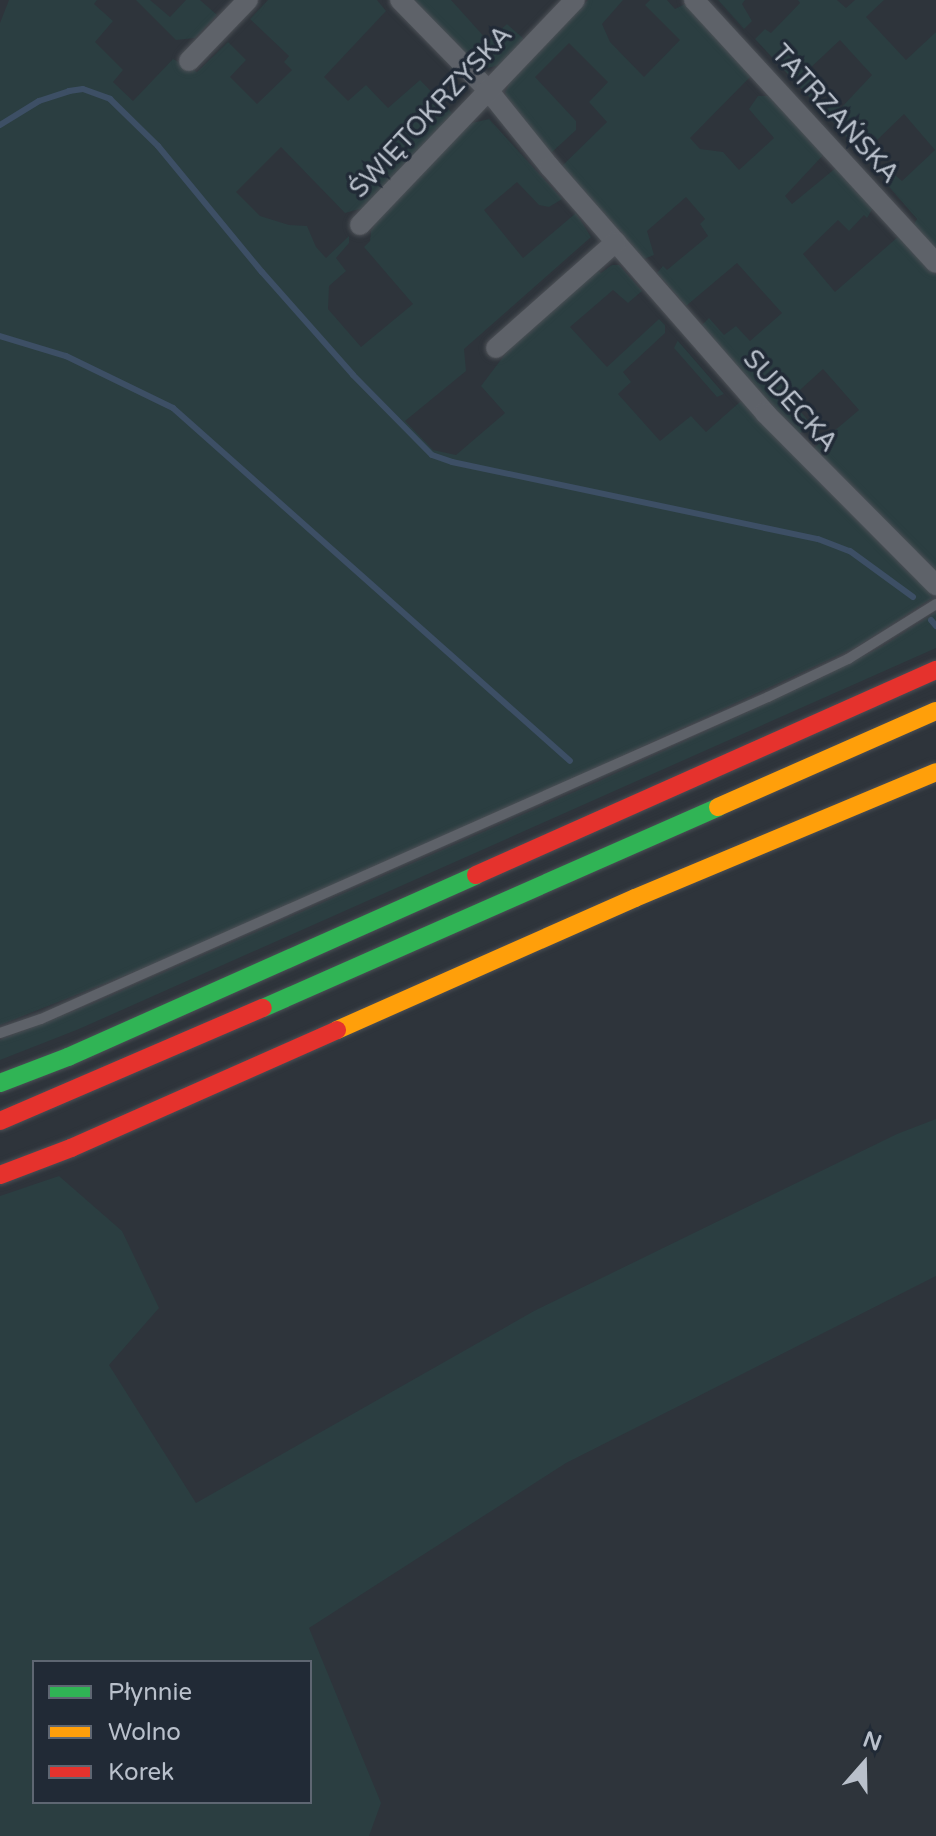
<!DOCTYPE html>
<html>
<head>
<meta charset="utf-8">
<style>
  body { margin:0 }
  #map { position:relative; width:936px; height:1836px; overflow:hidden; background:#2e343b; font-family:"Varela Round",sans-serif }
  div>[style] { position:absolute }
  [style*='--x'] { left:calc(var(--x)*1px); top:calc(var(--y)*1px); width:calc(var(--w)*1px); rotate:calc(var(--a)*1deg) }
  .green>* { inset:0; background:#2b3e41 }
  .stream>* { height:6px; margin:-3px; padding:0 3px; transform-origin:3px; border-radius:3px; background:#3d4f65 }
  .roads { filter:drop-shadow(0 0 2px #4c5056) drop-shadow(0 0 2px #4c5056) }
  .lane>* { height:10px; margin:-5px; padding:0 5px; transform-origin:5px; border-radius:5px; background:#5e6269 }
  .street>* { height:20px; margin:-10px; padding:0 10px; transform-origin:10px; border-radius:10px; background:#5e6269 }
  .fast>* { height:18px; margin:-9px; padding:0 9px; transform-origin:9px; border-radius:9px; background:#30b455 }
  .slow>* { height:18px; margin:-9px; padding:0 9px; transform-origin:9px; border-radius:9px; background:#ff9f0a }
  .jam>* { height:18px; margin:-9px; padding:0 9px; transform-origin:9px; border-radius:9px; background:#e5322d }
  span { translate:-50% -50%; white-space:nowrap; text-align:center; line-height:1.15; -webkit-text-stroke:7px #212a36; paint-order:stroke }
  .street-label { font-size:26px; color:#b9c0cb }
  .legend { position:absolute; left:32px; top:1660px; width:280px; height:144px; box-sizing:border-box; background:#212a36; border:2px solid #5e6672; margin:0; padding:10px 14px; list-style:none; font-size:24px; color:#b9c0cb }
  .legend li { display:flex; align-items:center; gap:16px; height:40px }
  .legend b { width:40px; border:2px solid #5e6672 }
  .north { position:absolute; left:824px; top:1724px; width:80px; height:80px; -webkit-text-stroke:6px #212a36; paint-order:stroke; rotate:20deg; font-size:22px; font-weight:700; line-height:32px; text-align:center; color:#b9c0cb }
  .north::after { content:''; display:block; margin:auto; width:28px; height:36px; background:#b9c0cb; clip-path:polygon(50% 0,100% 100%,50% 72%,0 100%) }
</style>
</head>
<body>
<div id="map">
  <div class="green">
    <div style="clip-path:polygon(9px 0,97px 0,94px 4px,113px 21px,95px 42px,123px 70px,113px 82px,133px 101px,173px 59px,197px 72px,228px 42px,246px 60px,230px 77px,257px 104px,292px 70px,284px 62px,289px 56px,250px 19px,268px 0,377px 0,386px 11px,324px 77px,348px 101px,366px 85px,388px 108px,420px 80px,453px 114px,363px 208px,345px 213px,281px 147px,236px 192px,260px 216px,289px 225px,307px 226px,316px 247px,326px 258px,349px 236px,349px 243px,336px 258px,346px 271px,329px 286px,328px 309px,361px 347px,413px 304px,364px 247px,370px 241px,371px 231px,380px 214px,468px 124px,489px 119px,562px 199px,549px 207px,539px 205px,517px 182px,484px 210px,523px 258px,576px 213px,591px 237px,464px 349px,466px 371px,405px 421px,433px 450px,456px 455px,505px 413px,481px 386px,519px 336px,595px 268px,601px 273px,612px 265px,619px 265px,642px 291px,628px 303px,613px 290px,570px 327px,607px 367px,659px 319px,665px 325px,665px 333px,623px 372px,631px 382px,618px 394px,660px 441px,691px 416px,706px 432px,741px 401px,750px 403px,927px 588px,932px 598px,856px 647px,555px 787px,166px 959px,0 1025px,0 23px)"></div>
    <div style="clip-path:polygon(136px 0,150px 0,170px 17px,186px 0,200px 0,217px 15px,195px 38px,176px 40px)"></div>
    <div style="clip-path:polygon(412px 0,451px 0,488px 41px,507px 24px,525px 40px,503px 64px,484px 69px,474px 63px)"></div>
    <div style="clip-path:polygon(588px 0,623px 0,602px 24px,610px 42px,644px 77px,680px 40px,645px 5px,650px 0,667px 0,675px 9px,685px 4px,752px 75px,690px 138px,700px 149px,723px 152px,739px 170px,774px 138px,749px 109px,758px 96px,770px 96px,825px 153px,785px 196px,792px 204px,837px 167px,874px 206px,867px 218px,864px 215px,849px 231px,838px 220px,803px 254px,835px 292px,899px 236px,936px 275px,936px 580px,808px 453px,859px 410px,823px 369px,790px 399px,811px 424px,797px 436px,701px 326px,709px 318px,724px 335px,736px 326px,750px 341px,782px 313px,737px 263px,686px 306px,657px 273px,663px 266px,667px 270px,708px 236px,700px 224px,705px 219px,686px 197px,647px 231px,654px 255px,644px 259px,562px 166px,607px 122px,589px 102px,608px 82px,569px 43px,535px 77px,576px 121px,576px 130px,551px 153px,507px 102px,505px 92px,510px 82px)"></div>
    <div style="clip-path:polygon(718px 0,745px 0,742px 4px,752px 21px,744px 29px)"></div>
    <div style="clip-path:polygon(798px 0,837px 0,846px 8px,855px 0,884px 0,866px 17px,906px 60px,936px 32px,936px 254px,914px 224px,917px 219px,885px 182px,895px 175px,902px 181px,935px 150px,904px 114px,872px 145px,883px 159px,872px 166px,824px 112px,834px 102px,841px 108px,872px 75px,840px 40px,807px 71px,824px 90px,813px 101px,755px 39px,765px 29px,771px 33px,800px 3px)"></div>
    <div style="clip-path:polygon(678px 340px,678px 341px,724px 394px,717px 397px,674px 348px)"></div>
    <div style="clip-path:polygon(936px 612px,936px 648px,79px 1029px,0 1060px,0 1040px,92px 1004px,597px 782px,821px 678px,883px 646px)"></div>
    <div style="clip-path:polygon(evenodd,936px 1119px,936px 1276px,566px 1463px,309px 1628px,381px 1803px,369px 1836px,0 1836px,0 1196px,59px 1176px,122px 1231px,159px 1308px,109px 1365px,196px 1503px,534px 1311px,897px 1134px,936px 1119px,34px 1662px,310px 1662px,310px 1802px,34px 1802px,34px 1662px)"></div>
  </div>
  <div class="stream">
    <div style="--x:0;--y:125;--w:46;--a:-31.6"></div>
    <div style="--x:39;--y:101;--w:32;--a:-18"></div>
    <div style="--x:69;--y:91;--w:14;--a:-8"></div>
    <div style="--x:83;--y:89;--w:29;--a:20"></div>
    <div style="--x:110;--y:99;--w:67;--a:44.4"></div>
    <div style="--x:158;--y:146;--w:163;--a:50.5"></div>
    <div style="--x:262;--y:272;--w:137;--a:48.5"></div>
    <div style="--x:353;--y:375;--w:112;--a:45.4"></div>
    <div style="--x:432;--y:455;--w:21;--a:19"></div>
    <div style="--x:452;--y:462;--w:374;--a:11.9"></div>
    <div style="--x:818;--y:539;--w:34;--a:21"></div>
    <div style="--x:850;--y:551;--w:78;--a:36.1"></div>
    <div style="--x:0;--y:336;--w:69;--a:16.9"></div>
    <div style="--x:66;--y:356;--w:119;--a:25.9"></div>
    <div style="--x:173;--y:408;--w:531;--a:41.64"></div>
    <div style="--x:931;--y:620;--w:8;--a:50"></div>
  </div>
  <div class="roads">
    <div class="lane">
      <div style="--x:0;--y:1033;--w:43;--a:-18.9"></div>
      <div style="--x:41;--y:1019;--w:795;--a:-23.89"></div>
      <div style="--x:768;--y:697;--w:89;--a:-25.4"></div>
      <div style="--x:848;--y:659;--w:104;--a:-32"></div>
    </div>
    <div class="street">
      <div style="--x:400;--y:0;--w:126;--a:45.6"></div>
      <div style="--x:488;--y:90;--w:99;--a:51.2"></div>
      <div style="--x:550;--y:167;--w:327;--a:48.8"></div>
      <div style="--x:765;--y:413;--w:243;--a:45.2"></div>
      <div style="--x:694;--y:0;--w:357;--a:47.4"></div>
      <div style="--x:189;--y:61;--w:85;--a:-46"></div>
      <div style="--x:360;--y:225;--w:311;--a:-46.3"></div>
      <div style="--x:496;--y:348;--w:160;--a:-41.5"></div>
    </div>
    <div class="fast">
      <div style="--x:263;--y:1008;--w:497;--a:-23.8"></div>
      <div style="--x:0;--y:1083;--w:73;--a:-20.9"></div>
      <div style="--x:68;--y:1057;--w:447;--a:-24"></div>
    </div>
    <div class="slow">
      <div style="--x:718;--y:807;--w:238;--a:-23.8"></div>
      <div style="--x:337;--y:1030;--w:326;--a:-23.9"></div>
      <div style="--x:635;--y:898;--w:326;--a:-22.7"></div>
    </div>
    <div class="jam">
      <div style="--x:476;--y:875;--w:504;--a:-24.02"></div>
      <div style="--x:0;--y:1121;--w:286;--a:-23.3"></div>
      <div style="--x:0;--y:1175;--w:76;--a:-20.8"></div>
      <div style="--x:71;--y:1148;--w:291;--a:-23.9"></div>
    </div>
  </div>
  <div class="street-label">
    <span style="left:431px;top:112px;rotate:-47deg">ŚWIĘTOKRZYSKA</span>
    <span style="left:835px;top:114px;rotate:48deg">TATRZAŃSKA</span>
    <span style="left:790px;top:401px;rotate:48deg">SUDECKA</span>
  </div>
  <ul class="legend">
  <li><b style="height:10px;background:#30b455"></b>Płynnie</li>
  <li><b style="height:10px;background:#ff9f0a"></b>Wolno</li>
  <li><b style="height:10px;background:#e5322d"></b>Korek</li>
  </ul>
  <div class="north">N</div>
</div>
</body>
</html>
